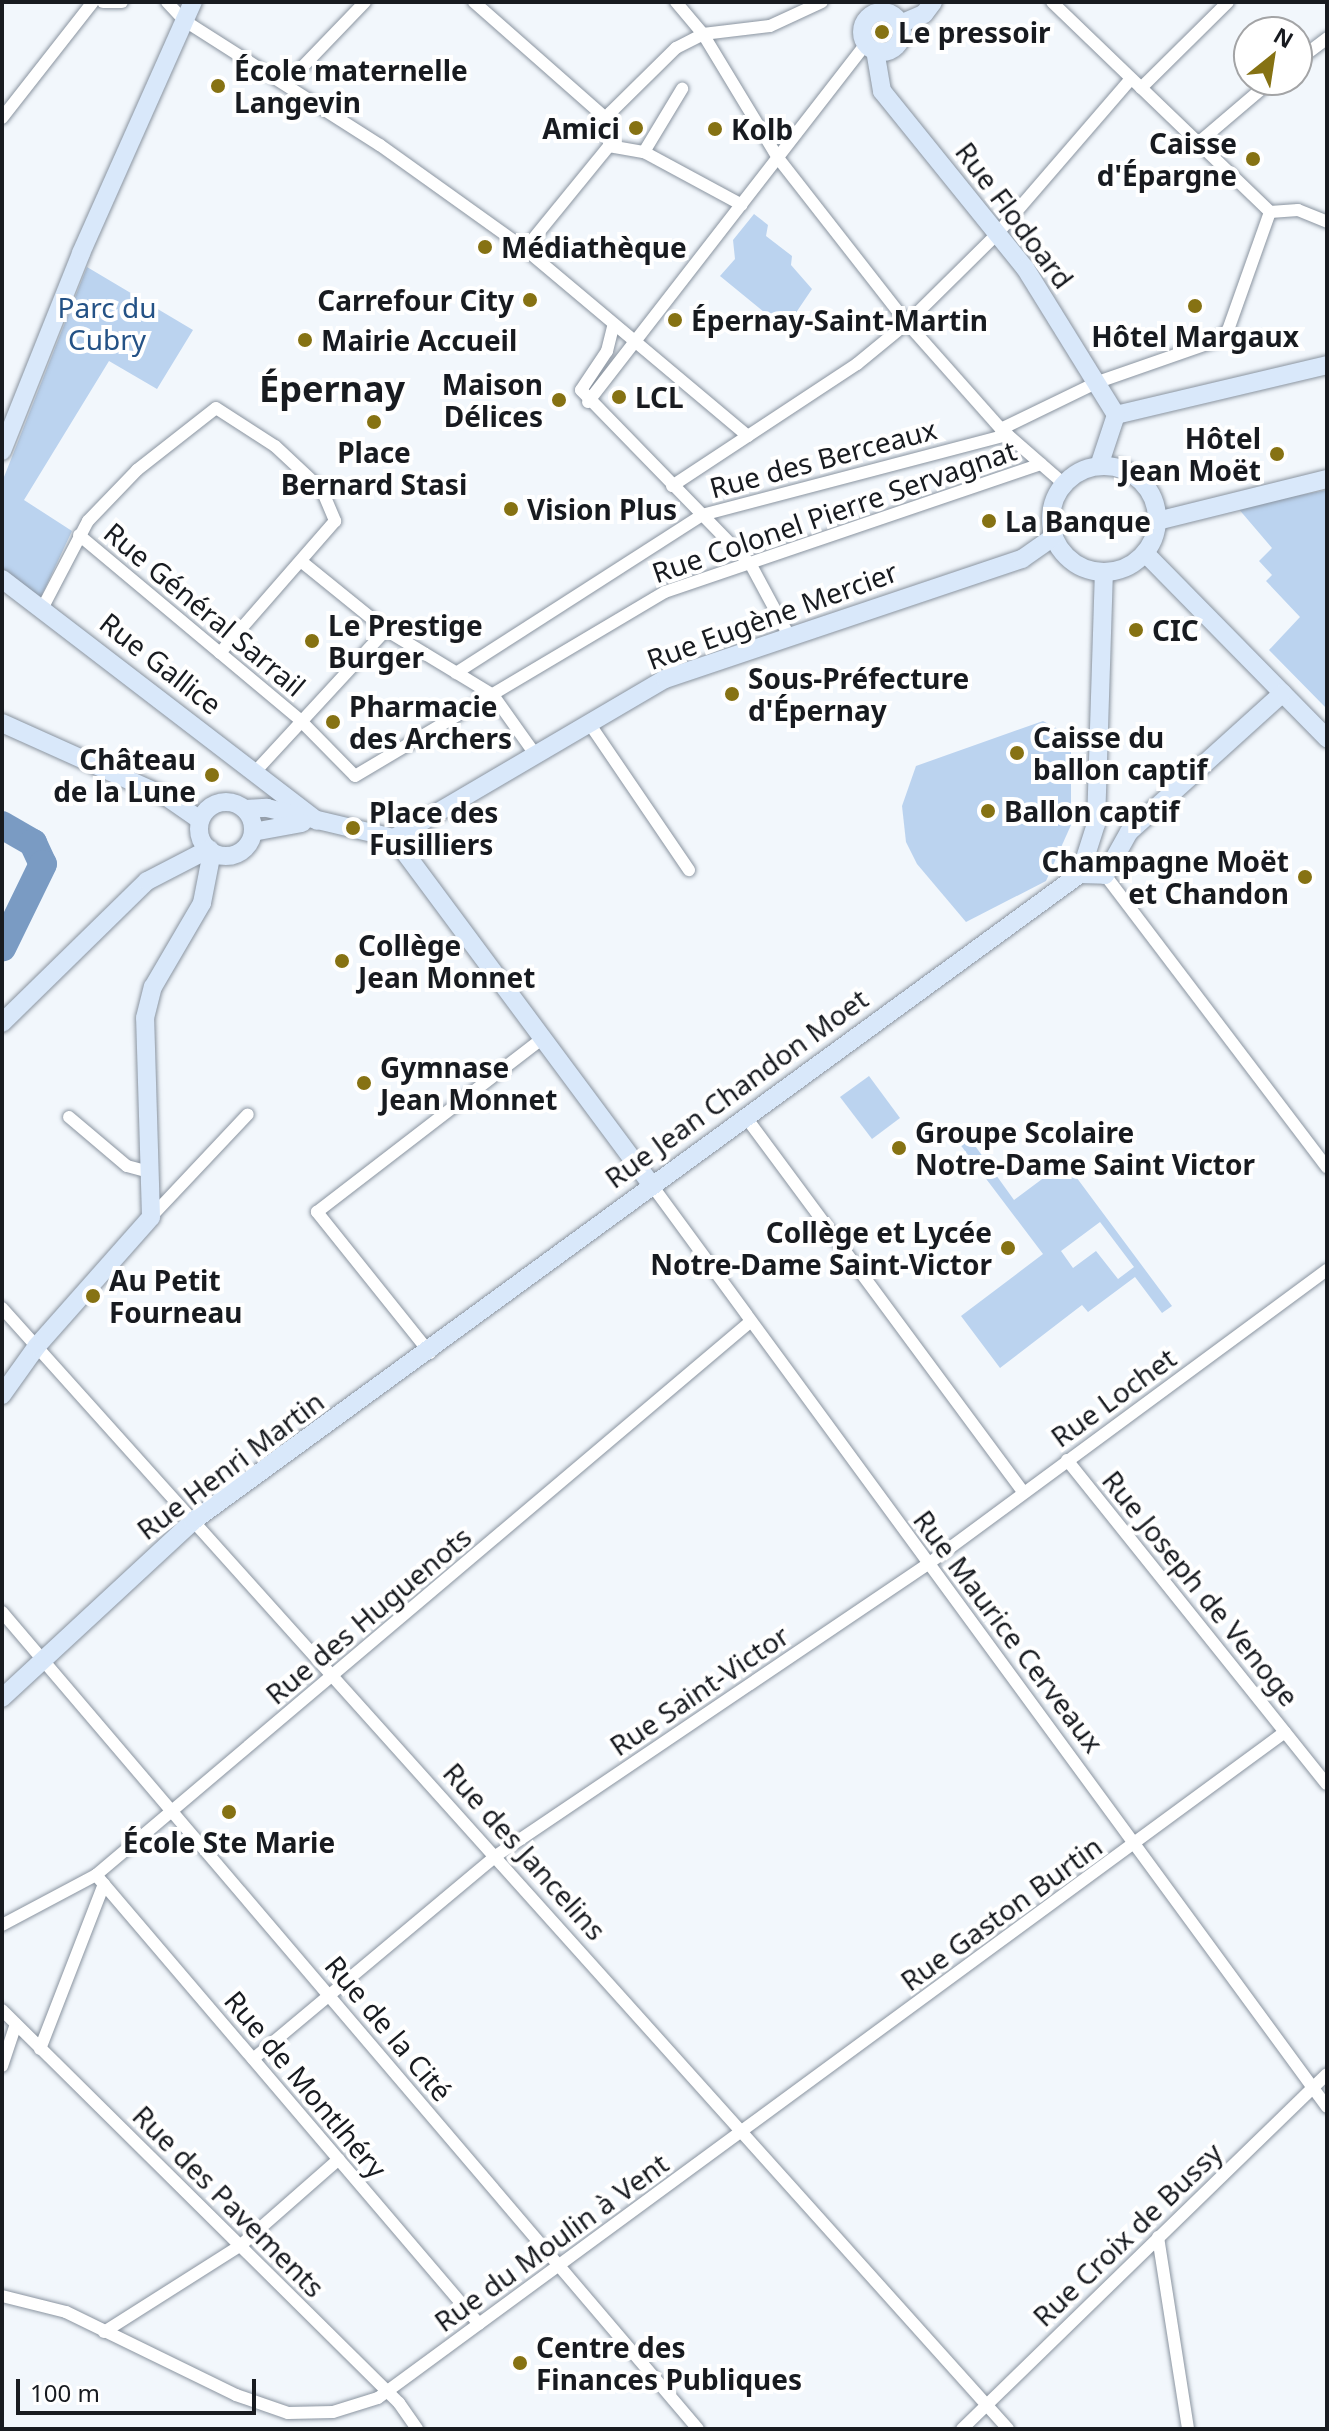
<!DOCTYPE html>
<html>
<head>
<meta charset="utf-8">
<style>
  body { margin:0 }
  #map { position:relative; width:1329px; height:2431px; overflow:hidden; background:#f2f7fc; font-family:"Noto Sans",sans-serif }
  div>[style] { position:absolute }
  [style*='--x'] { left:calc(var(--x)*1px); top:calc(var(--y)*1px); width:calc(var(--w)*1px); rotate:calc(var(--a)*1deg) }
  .green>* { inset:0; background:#bbd3ef }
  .river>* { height:28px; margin:-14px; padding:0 14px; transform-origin:14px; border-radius:14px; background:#7a9bc3 }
  .roads { filter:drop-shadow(0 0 2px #8a94a0) drop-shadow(0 0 2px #8a94a0) }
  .street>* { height:12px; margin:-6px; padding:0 6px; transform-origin:6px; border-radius:6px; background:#fff }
  .secondary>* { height:18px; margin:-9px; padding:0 9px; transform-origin:9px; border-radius:9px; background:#d9e8fa }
  .secondary>.ring { margin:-9px; padding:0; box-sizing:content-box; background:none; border:18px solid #d9e8fa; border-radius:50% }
  .dots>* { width:22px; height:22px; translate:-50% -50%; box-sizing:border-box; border:4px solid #fff; border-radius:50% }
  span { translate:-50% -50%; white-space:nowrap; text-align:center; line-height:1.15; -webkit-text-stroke:8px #fff; paint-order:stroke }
  .poi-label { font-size:28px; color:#181b20; font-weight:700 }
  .left { translate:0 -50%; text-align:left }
  .right { translate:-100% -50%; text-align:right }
  .street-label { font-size:28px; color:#181b20 }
  .park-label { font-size:28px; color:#245286 }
  .district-label { font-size:36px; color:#181b20; font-weight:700 }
  .frame { position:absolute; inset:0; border:4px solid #181b20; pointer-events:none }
  .north { position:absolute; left:1233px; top:16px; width:80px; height:80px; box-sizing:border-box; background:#fff; border:2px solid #a3a4a6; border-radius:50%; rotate:30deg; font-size:22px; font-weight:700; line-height:32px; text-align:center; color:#181b20 }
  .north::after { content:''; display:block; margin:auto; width:28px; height:36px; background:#867213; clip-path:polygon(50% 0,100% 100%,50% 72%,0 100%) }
  .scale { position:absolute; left:16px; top:2379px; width:240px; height:36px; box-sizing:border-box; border:4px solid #181b20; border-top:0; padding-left:10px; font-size:24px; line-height:28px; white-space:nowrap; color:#181b20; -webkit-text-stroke:6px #fff; paint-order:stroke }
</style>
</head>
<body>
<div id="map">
  <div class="green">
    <div style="clip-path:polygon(754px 214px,768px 225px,766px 236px,792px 256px,791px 265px,812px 289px,785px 329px,720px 276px,735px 259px,733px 240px)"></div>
    <div style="clip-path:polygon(87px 267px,193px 330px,157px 389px,109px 361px,24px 500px,72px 531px,41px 597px,2px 570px,2px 482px)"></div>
    <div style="clip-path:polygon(1327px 490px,1327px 709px,1269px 650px,1300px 617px,1266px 581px,1272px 575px,1259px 561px,1272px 548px,1237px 507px)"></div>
    <div style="clip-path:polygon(1043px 721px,1071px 736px,1071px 825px,1046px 881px,966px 922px,917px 864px,906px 842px,902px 806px,916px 766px)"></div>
    <div style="clip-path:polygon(869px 1076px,900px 1118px,872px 1139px,840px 1097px)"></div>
    <div style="clip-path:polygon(evenodd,968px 1136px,1014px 1200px,1065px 1162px,1172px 1306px,1162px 1313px,1135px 1277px,1088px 1312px,1082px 1305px,1000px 1368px,961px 1316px,1043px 1254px,959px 1143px,968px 1136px,1100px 1222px,1134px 1267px,1118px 1279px,1096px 1251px,1073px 1268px,1061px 1251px,1100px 1222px)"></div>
  </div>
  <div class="river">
    <div style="--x:2;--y:825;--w:36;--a:30"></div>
    <div style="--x:33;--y:843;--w:23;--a:65"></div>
    <div style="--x:43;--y:864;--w:93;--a:116"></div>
  </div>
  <div class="roads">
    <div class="street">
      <div style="--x:103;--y:2;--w:19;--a:0"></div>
      <div style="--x:167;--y:2;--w:26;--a:47"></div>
      <div style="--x:185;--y:21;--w:231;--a:32.5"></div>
      <div style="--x:380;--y:145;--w:178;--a:35.6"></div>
      <div style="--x:525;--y:249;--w:291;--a:40"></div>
      <div style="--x:474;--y:2;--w:180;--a:41.4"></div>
      <div style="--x:676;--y:2;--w:42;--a:49.8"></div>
      <div style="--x:703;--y:34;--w:145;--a:58.8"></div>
      <div style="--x:778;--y:158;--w:209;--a:52"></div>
      <div style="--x:907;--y:323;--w:142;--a:48.4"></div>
      <div style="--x:1001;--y:429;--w:84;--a:41.1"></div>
      <div style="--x:1052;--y:2;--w:303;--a:43.9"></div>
      <div style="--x:1270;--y:212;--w:28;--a:-4"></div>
      <div style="--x:1298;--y:210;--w:31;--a:22"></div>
      <div style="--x:1297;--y:61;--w:38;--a:-37"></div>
      <div style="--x:286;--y:84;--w:114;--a:-46.1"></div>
      <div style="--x:1141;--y:88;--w:122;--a:-44.7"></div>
      <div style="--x:2;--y:118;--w:147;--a:-51.9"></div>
      <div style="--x:1198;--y:143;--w:97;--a:-40.4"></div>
      <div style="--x:609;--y:146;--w:33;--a:-88"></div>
      <div style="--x:610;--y:113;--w:93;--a:-44.6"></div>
      <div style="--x:676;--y:48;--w:30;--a:-27"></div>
      <div style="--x:703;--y:34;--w:67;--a:-6.8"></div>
      <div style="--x:770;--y:26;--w:57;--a:-24.8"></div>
      <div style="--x:609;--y:146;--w:36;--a:10"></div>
      <div style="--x:644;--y:152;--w:111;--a:28.4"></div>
      <div style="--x:644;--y:152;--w:74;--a:-58.9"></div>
      <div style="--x:525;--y:249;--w:133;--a:-50.8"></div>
      <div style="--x:613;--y:327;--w:25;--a:104"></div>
      <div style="--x:607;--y:351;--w:47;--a:123.7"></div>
      <div style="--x:581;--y:390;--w:244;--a:45.8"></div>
      <div style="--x:751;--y:565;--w:78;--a:61.8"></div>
      <div style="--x:588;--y:402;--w:453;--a:-52.2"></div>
      <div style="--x:1001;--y:429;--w:108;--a:-25.9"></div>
      <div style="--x:1098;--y:382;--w:125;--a:-19.2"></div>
      <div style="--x:1216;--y:341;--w:16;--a:-43"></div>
      <div style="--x:1228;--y:330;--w:125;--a:-70.4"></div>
      <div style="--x:672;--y:486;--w:222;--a:-33.4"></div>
      <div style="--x:857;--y:364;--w:65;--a:-39.4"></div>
      <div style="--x:907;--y:323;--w:127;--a:-44.7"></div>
      <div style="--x:997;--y:234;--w:205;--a:-49.2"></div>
      <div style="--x:79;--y:535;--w:288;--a:39.9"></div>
      <div style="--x:300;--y:720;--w:78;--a:45.5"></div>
      <div style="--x:355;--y:776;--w:360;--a:-30.7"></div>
      <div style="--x:665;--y:592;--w:397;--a:-18.8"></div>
      <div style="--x:302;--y:562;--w:108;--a:39"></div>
      <div style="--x:386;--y:630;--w:125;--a:31.3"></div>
      <div style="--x:493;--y:695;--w:72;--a:54.6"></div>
      <div style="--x:43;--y:607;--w:97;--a:-62.4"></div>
      <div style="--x:88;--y:521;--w:71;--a:-46.1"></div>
      <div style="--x:137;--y:470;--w:100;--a:-38.1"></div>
      <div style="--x:216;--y:408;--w:70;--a:32.8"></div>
      <div style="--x:275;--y:446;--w:64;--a:43.1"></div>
      <div style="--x:322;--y:490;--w:34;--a:67"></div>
      <div style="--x:335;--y:521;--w:175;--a:131.1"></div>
      <div style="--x:456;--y:673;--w:292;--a:-32.7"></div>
      <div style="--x:702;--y:515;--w:316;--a:-14.7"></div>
      <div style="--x:589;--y:723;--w:178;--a:55.8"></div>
      <div style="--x:254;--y:773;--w:195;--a:-47.3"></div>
      <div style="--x:1105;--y:875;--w:367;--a:52.8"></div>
      <div style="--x:745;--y:1116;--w:468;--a:53.5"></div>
      <div style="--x:69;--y:1117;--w:76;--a:40.2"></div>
      <div style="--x:127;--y:1166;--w:23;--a:15"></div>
      <div style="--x:651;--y:1184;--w:1144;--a:53.78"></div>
      <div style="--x:151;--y:1217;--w:141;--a:-46.7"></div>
      <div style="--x:2;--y:1308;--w:1506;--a:48.09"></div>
      <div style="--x:430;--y:1353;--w:181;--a:-128.7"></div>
      <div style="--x:317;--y:1212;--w:284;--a:-37.6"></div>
      <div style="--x:1067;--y:1460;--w:415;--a:51.3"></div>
      <div style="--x:2;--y:1612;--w:1073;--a:49.57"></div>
      <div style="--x:96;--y:1875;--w:590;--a:49.54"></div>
      <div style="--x:2;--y:1925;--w:106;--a:-28"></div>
      <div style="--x:96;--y:1875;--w:856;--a:-40.22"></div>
      <div style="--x:2;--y:2010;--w:559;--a:44.71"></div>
      <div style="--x:399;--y:2403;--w:32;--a:55"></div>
      <div style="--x:40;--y:2049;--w:177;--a:-68.8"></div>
      <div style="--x:253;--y:2059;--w:318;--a:-39.9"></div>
      <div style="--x:497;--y:1855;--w:520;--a:-34.03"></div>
      <div style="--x:928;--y:1564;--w:496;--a:-36.4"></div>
      <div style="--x:2;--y:2066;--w:44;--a:-71.6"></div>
      <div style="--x:1158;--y:2237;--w:194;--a:81.1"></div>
      <div style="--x:2;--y:2296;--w:66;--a:14"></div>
      <div style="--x:66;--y:2312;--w:189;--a:26"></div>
      <div style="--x:236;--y:2395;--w:55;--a:19.1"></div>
      <div style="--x:288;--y:2413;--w:45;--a:-1.3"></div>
      <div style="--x:333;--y:2412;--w:47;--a:-17.3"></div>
      <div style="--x:378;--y:2398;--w:1125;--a:-36.29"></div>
      <div style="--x:104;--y:2332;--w:162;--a:-32.4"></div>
      <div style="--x:241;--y:2245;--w:130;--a:-41.3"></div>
      <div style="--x:962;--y:2429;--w:509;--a:-44.2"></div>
    </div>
    <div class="secondary">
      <div class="ring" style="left:862px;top:12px;width:22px;height:22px"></div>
      <div style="--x:900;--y:24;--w:26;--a:-23"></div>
      <div style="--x:924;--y:14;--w:15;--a:-53"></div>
      <div style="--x:875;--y:50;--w:42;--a:80.3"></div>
      <div style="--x:882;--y:91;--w:228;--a:51.1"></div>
      <div style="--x:1025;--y:268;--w:173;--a:58.2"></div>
      <div style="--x:1116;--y:415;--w:217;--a:-13.3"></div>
      <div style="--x:2;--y:451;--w:213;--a:-68.2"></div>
      <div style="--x:81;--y:253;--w:275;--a:-66"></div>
      <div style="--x:1099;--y:466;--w:54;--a:-71.6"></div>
      <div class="ring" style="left:1051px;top:466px;width:88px;height:88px"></div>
      <div style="--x:1157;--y:521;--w:175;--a:-13.9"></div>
      <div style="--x:1145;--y:553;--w:260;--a:45.5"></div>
      <div style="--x:2;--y:579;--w:397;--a:37.5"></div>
      <div style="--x:2;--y:723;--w:181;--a:24.2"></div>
      <div style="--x:167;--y:797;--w:40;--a:34.9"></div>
      <div class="ring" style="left:199px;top:802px;width:36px;height:36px"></div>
      <div style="--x:245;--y:809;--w:22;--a:-3"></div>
      <div style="--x:267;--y:808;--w:130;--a:13.3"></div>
      <div style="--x:253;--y:832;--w:50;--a:-10.4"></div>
      <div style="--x:394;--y:838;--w:314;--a:-30.4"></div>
      <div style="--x:665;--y:679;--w:377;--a:-18.6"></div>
      <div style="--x:1022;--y:559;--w:39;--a:-35"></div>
      <div style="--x:394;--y:838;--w:431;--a:53.4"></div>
      <div style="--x:1080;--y:874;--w:52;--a:-72.3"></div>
      <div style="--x:1096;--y:824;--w:251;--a:-88.2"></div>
      <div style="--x:1080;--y:874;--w:25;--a:2"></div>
      <div style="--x:1105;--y:875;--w:49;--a:-60.8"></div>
      <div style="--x:1129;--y:832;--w:207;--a:-42.1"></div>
      <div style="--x:2;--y:1023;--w:203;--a:-44.4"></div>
      <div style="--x:147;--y:881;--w:70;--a:-27.3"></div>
      <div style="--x:2;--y:1395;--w:60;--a:-54.5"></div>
      <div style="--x:37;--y:1346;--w:172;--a:-48.5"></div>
      <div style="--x:151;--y:1217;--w:199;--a:-91.7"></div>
      <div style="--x:145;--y:1018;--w:32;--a:-76"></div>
      <div style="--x:153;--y:987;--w:97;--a:-59.7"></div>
      <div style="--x:202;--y:903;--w:52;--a:-78.9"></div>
      <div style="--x:2;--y:1698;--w:260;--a:-42.8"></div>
      <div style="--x:193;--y:1521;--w:1098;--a:-36.11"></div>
    </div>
  </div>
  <div class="dots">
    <div style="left:882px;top:32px;background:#867213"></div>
    <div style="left:218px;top:86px;background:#867213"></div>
    <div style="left:636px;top:128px;background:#867213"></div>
    <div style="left:715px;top:129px;background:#867213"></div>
    <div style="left:1253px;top:159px;background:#867213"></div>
    <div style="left:485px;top:247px;background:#867213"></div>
    <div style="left:530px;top:300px;background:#867213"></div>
    <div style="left:1195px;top:306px;background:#867213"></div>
    <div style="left:675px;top:320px;background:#867213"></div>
    <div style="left:305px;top:340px;background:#867213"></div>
    <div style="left:619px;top:397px;background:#867213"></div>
    <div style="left:559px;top:400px;background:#867213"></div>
    <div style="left:374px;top:422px;background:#867213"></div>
    <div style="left:1277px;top:454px;background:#867213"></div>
    <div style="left:511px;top:509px;background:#867213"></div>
    <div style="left:989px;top:521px;background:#867213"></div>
    <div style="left:1136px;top:630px;background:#867213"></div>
    <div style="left:312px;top:641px;background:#867213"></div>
    <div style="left:732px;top:694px;background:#867213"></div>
    <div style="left:333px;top:722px;background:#867213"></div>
    <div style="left:1017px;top:753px;background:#867213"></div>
    <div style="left:212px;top:775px;background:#867213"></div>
    <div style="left:988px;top:811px;background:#867213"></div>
    <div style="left:353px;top:828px;background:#867213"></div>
    <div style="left:1305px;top:877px;background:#867213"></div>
    <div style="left:342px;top:961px;background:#867213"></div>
    <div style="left:364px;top:1083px;background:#867213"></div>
    <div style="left:899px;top:1148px;background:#867213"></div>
    <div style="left:1008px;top:1248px;background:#867213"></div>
    <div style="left:93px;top:1296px;background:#867213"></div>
    <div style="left:229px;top:1812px;background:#867213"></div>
    <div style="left:520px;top:2363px;background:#867213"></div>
  </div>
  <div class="poi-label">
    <span class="left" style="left:898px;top:32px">Le pressoir</span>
    <span class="left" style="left:234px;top:86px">École maternelle<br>Langevin</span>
    <span class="right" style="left:620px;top:128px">Amici</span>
    <span class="left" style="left:731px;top:129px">Kolb</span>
    <span class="right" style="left:1237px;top:159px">Caisse<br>d'Épargne</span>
    <span class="left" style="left:501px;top:247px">Médiathèque</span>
    <span class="right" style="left:514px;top:300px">Carrefour City</span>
    <span class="left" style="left:691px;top:320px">Épernay-Saint-Martin</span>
    <span style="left:1195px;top:336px">Hôtel Margaux</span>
    <span class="left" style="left:321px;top:340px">Mairie Accueil</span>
    <span class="right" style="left:543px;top:400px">Maison<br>Délices</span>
    <span class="left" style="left:635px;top:397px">LCL</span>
    <span class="right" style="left:1261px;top:454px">Hôtel<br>Jean Moët</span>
    <span style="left:374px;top:468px">Place<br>Bernard Stasi</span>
    <span class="left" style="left:527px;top:509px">Vision Plus</span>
    <span class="left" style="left:1005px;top:521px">La Banque</span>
    <span class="left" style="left:328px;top:641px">Le Prestige<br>Burger</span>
    <span class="left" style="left:1152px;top:630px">CIC</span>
    <span class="left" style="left:748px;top:694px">Sous-Préfecture<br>d'Épernay</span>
    <span class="left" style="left:349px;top:722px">Pharmacie<br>des Archers</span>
    <span class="left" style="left:1033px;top:753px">Caisse du<br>ballon captif</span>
    <span class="right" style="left:196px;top:775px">Château<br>de la Lune</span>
    <span class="left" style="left:1004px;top:811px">Ballon captif</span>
    <span class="left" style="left:369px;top:828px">Place des<br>Fusilliers</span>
    <span class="right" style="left:1289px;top:877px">Champagne Moët<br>et Chandon</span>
    <span class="left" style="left:358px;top:961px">Collège<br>Jean Monnet</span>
    <span class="left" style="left:380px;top:1083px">Gymnase<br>Jean Monnet</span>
    <span class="left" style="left:915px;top:1148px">Groupe Scolaire<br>Notre-Dame Saint Victor</span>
    <span class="right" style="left:992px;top:1248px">Collège et Lycée<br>Notre-Dame Saint-Victor</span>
    <span class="left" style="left:109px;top:1296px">Au Petit<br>Fourneau</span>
    <span style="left:229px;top:1842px">École Ste Marie</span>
    <span class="left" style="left:536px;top:2363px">Centre des<br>Finances Publiques</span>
  </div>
  <div class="street-label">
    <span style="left:1015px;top:215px;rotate:53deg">Rue Flodoard</span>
    <span style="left:823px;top:458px;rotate:-15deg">Rue des Berceaux</span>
    <span style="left:834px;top:511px;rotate:-19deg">Rue Colonel Pierre Servagnat</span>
    <span style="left:205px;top:609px;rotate:40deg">Rue Général Sarrail</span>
    <span style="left:772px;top:615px;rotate:-20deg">Rue Eugène Mercier</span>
    <span style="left:161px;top:663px;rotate:38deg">Rue Gallice</span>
    <span style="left:736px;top:1088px;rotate:-36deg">Rue Jean Chandon Moet</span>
    <span style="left:1113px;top:1397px;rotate:-36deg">Rue Lochet</span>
    <span style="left:230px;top:1465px;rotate:-37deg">Rue Henri Martin</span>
    <span style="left:1201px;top:1588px;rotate:51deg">Rue Joseph de Venoge</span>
    <span style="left:368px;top:1615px;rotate:-40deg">Rue des Huguenots</span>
    <span style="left:1009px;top:1631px;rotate:53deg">Rue Maurice Cerveaux</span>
    <span style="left:699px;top:1690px;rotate:-34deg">Rue Saint-Victor</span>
    <span style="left:525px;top:1851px;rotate:48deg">Rue des Jancelins</span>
    <span style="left:1001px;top:1913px;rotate:-36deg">Rue Gaston Burtin</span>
    <span style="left:389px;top:2028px;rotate:50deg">Rue de la Cité</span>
    <span style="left:306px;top:2084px;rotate:50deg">Rue de Montlhéry</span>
    <span style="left:229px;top:2201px;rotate:45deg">Rue des Pavements</span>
    <span style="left:1127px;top:2234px;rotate:-44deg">Rue Croix de Bussy</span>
    <span style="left:551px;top:2242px;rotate:-36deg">Rue du Moulin à Vent</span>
  </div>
  <div class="park-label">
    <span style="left:107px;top:323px">Parc du<br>Cubry</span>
  </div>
  <div class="district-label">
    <span style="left:332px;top:389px">Épernay</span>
  </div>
  <div class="frame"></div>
  <div class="north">N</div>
  <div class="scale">100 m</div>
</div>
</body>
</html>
